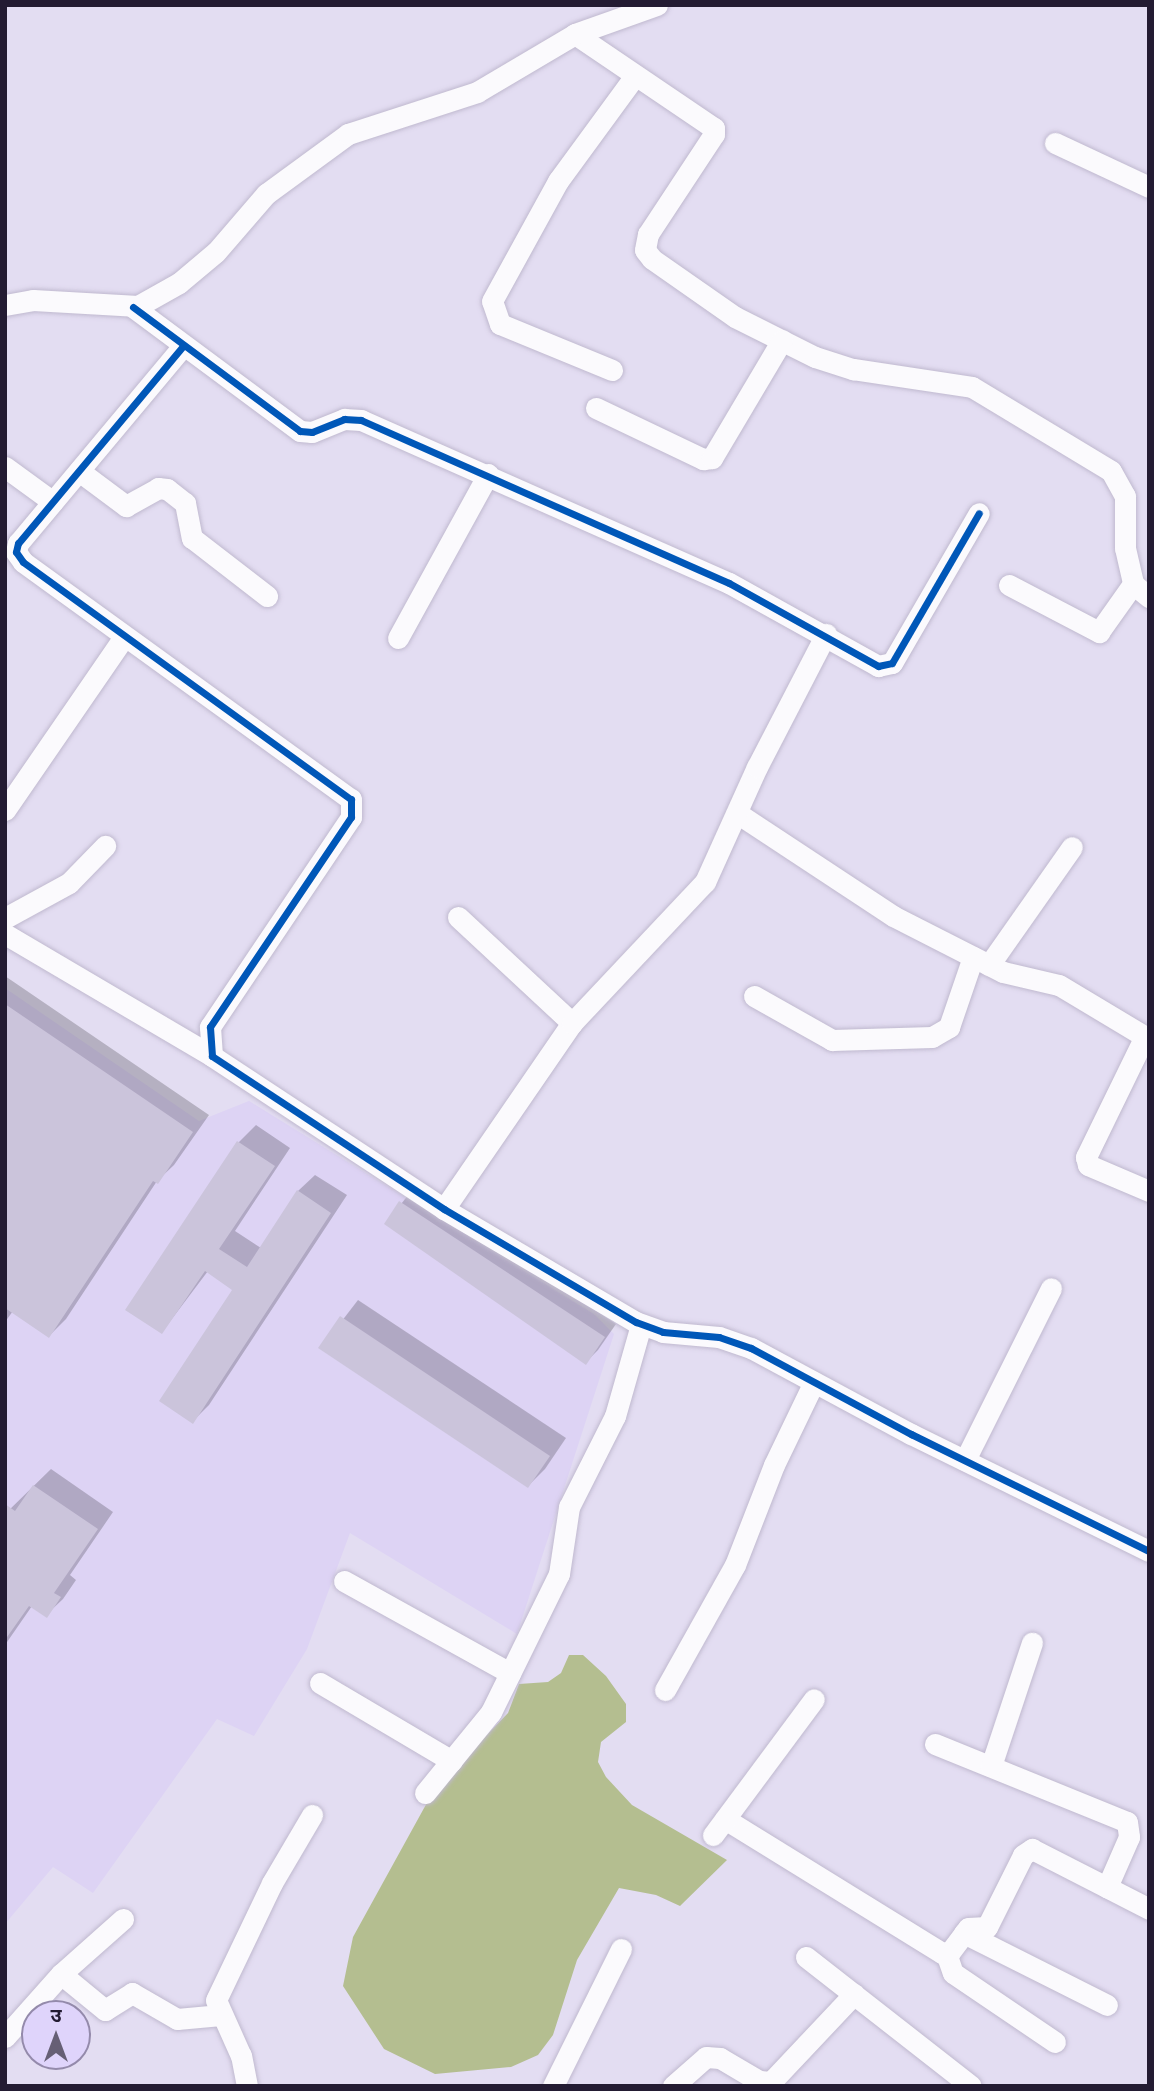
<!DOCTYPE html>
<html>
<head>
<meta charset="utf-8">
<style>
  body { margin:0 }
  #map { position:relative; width:1154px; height:2091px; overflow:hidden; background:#e3ddf2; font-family:"Fira Sans Condensed","Noto Sans Devanagari",sans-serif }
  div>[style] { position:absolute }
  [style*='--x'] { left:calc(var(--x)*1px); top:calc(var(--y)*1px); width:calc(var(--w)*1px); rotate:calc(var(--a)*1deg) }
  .built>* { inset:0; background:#ddd3f4 }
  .water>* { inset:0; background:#b4be90 }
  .shadow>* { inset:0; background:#0003 }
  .building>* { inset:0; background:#cbc4db }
  .roads { filter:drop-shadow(0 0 2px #c0b9cf) drop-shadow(0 0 2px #c0b9cf) }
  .minor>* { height:21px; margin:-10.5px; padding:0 10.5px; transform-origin:10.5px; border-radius:10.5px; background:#fbfafd }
  .cycleway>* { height:7px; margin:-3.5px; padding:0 3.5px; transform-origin:3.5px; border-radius:3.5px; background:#0057b8 }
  span { translate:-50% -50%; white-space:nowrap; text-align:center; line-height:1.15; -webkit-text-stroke:6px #dfd4fb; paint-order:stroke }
  .frame { position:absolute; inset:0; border:7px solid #231b32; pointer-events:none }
  .north { position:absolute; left:21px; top:2000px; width:70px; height:70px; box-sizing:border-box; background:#dfd4fb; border:2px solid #948aab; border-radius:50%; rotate:0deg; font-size:19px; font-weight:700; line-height:28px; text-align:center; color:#231b32 }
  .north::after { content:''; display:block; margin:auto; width:24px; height:32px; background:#665f75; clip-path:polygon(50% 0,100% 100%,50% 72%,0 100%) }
</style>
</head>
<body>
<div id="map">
  <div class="built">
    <div style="clip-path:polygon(5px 988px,199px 1121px,249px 1101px,594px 1314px,614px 1334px,517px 1634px,350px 1533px,307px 1649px,254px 1736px,217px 1719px,93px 1893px,53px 1867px,5px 1924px)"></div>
  </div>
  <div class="water">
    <div style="clip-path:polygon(569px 1655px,583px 1655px,606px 1676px,626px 1704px,626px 1722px,601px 1742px,598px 1762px,606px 1777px,632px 1805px,727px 1860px,680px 1906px,656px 1895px,619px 1888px,577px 1960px,553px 2035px,538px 2055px,511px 2067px,435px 2074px,384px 2049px,343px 1986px,353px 1937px,434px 1790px,508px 1713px,519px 1684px,548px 1682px,561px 1673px)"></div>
  </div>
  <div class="shadow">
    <div style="clip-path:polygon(5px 976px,209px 1115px,174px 1165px,157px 1181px,66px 1319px,49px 1336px,13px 1311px,5px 1322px)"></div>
    <div style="clip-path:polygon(256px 1125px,290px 1148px,235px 1231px,261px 1248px,298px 1191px,315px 1175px,347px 1195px,209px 1405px,193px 1421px,234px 1289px,208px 1271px,162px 1332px,127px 1309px,239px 1142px)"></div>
    <div style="clip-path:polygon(413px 1189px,616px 1324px,598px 1350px,586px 1362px,386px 1223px)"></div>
    <div style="clip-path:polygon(358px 1300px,566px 1438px,545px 1469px,528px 1486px,321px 1348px)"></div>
    <div style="clip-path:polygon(51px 1469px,113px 1512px,70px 1575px,76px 1580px,63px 1599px,46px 1615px,32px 1606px,5px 1645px,5px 1514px)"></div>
  </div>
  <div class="building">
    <div style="clip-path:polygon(5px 1004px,193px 1132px,158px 1184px,153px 1181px,49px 1338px,5px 1308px)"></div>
    <div style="clip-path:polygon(237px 1141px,275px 1166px,219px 1249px,247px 1267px,297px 1190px,331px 1213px,193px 1424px,159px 1401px,232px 1290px,205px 1271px,162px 1334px,125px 1310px)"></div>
    <div style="clip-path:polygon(399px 1201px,605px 1337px,586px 1365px,384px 1224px)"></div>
    <div style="clip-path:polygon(340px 1316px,550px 1456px,528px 1488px,318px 1348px)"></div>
    <div style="clip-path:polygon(33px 1485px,98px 1529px,54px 1593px,61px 1597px,47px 1618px,29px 1606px,5px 1640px,5px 1504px,15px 1511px)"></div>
  </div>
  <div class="roads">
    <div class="minor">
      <div style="--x:575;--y:34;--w:168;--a:34.1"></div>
      <div style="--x:714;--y:128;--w:6;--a:90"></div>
      <div style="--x:714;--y:134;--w:120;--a:123.4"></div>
      <div style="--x:648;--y:234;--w:16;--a:101"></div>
      <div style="--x:645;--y:250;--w:11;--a:52"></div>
      <div style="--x:652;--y:259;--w:101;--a:34.9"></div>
      <div style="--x:735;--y:317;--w:89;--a:26.6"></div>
      <div style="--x:815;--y:357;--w:40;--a:18"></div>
      <div style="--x:853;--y:369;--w:120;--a:8.6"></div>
      <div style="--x:972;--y:387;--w:162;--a:31.1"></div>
      <div style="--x:1111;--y:471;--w:29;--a:61"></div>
      <div style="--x:1125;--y:496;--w:52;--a:90"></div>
      <div style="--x:1125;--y:548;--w:37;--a:77"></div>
      <div style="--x:1133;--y:584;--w:21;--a:39"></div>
      <div style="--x:1055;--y:143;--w:104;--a:25.1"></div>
      <div style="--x:5;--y:305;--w:28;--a:-10"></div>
      <div style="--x:33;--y:300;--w:105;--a:3.3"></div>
      <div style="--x:138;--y:306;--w:47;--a:-29.3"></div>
      <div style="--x:179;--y:283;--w:48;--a:-40"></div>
      <div style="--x:216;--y:252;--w:77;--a:-49.2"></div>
      <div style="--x:266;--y:194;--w:102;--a:-36.2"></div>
      <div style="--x:348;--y:134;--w:136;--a:-18"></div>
      <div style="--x:477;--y:92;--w:114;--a:-30.6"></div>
      <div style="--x:575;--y:34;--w:87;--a:-19.5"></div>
      <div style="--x:133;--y:307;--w:208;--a:36.6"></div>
      <div style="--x:300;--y:431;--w:12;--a:5"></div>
      <div style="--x:312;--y:432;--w:35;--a:-22"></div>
      <div style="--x:344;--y:419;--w:17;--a:3"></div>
      <div style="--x:361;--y:420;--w:402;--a:23.9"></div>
      <div style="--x:729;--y:583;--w:171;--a:29.1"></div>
      <div style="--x:878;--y:666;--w:14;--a:-12"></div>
      <div style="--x:892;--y:663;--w:173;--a:-59.9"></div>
      <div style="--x:183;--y:346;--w:257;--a:129.9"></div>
      <div style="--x:18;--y:543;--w:9;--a:103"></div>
      <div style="--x:16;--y:552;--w:12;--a:55"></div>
      <div style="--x:23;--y:562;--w:405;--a:35.9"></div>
      <div style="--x:351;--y:799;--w:18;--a:90"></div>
      <div style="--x:351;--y:817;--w:253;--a:123.9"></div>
      <div style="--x:210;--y:1027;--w:29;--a:86"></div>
      <div style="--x:212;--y:1056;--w:278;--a:33.4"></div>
      <div style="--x:444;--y:1209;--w:223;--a:30.5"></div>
      <div style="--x:636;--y:1322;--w:29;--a:20"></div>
      <div style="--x:663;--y:1332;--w:56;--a:5.1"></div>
      <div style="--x:719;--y:1337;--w:34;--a:19"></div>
      <div style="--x:751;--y:1348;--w:182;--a:28.3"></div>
      <div style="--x:911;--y:1434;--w:265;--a:26.2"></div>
      <div style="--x:612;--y:370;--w:121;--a:-157.7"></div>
      <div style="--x:500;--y:324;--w:24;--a:-109"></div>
      <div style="--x:492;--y:301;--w:137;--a:-61.2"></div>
      <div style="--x:558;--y:181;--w:129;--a:-53.8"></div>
      <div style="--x:596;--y:408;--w:119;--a:25.5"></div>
      <div style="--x:703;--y:459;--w:9;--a:-6"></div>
      <div style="--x:712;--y:458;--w:137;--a:-59.3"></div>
      <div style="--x:5;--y:467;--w:59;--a:36.1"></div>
      <div style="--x:79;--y:471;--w:59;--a:36.7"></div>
      <div style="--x:126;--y:506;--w:37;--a:-29"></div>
      <div style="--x:158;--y:488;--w:9;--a:6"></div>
      <div style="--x:167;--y:489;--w:23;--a:38"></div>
      <div style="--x:185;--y:503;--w:36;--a:79"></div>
      <div style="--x:192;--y:538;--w:95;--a:37.7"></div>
      <div style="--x:1009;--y:585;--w:102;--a:27.6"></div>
      <div style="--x:1099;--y:632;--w:59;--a:-54.7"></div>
      <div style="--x:398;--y:638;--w:187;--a:-61.2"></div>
      <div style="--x:5;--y:810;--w:210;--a:-55.5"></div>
      <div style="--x:737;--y:813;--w:187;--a:33.4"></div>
      <div style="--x:893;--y:916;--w:123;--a:27"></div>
      <div style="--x:1003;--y:972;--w:57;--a:13.1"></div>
      <div style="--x:1059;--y:985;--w:105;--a:31"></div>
      <div style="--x:458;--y:917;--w:156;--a:42.9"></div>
      <div style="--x:5;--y:918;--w:73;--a:-28.7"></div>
      <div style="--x:69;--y:883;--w:52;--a:-45.8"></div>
      <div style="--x:5;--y:934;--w:240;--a:30.5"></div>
      <div style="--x:989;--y:965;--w:144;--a:-54.9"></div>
      <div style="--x:754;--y:996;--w:90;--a:29.4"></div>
      <div style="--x:832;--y:1040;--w:100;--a:-1.7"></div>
      <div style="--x:932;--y:1037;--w:20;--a:-30"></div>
      <div style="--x:949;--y:1027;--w:74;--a:-71.1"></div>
      <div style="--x:1145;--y:1036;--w:135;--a:116"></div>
      <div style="--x:1086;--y:1157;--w:8;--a:76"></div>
      <div style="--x:1088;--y:1165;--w:66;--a:23.1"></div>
      <div style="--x:444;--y:1209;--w:226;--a:-55.5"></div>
      <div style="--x:572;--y:1023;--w:194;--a:-46.7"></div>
      <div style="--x:705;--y:882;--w:126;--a:-65.7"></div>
      <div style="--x:757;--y:767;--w:150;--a:-62.6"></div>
      <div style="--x:965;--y:1460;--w:192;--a:-63.4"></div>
      <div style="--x:344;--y:1581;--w:190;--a:29"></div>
      <div style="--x:320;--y:1683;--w:153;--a:30.6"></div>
      <div style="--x:665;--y:1690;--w:143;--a:-60.8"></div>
      <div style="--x:735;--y:1565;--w:107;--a:-68.7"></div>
      <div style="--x:774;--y:1465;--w:92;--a:-64.3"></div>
      <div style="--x:935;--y:1744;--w:207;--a:22.1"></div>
      <div style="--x:1127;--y:1822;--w:15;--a:82"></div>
      <div style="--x:1129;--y:1837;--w:55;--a:113.7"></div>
      <div style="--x:991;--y:1766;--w:130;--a:-71.6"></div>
      <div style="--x:425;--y:1793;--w:104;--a:-50.8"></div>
      <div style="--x:491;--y:1712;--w:154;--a:-63.8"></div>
      <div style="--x:559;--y:1574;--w:68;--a:-81.5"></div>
      <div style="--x:569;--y:1507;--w:102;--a:-63.2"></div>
      <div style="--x:615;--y:1416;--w:95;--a:-74.1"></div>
      <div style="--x:725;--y:1819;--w:255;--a:31.7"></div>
      <div style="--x:942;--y:1953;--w:8;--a:-7"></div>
      <div style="--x:950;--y:1952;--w:30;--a:-53"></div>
      <div style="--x:968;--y:1928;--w:19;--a:-3"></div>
      <div style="--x:987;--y:1927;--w:80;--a:-63.4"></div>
      <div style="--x:1023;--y:1855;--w:11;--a:-34"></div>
      <div style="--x:1032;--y:1849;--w:131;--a:27.1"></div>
      <div style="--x:713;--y:1835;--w:169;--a:-53.4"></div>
      <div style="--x:964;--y:1933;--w:160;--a:26.7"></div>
      <div style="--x:946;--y:1953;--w:21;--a:71"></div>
      <div style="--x:953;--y:1973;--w:123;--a:34.1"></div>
      <div style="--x:806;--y:1957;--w:209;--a:38"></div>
      <div style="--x:61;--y:1974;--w:57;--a:39.3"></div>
      <div style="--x:105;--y:2010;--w:32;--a:-32"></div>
      <div style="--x:132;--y:1993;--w:52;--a:30"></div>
      <div style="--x:177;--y:2019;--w:44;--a:-5.2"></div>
      <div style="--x:5;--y:2037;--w:84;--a:-48.4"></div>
      <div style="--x:61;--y:1974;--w:83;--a:-41.6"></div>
      <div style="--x:247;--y:2086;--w:31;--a:-101"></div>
      <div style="--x:241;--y:2056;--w:61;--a:-114.1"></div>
      <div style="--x:216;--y:2000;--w:130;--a:-64.4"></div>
      <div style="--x:272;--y:1883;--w:79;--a:-59.5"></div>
      <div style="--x:553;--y:2086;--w:153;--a:-63.6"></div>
      <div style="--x:673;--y:2086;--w:44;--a:-41.3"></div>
      <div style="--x:706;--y:2057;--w:14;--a:4"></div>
      <div style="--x:720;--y:2058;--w:45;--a:30.5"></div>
      <div style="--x:759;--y:2081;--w:12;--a:5"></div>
      <div style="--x:771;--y:2082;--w:121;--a:-46.7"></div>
    </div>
  </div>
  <div class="cycleway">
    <div style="--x:133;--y:307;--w:208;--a:36.6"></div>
    <div style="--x:300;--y:431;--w:12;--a:5"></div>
    <div style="--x:312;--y:432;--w:35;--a:-22"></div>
    <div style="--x:344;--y:419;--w:17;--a:3"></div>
    <div style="--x:361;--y:420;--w:402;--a:23.9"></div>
    <div style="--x:729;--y:583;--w:171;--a:29.1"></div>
    <div style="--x:878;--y:666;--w:14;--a:-12"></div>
    <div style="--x:892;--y:663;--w:173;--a:-59.9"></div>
    <div style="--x:183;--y:346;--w:257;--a:129.9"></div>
    <div style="--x:18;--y:543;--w:9;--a:103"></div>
    <div style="--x:16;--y:552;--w:12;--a:55"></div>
    <div style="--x:23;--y:562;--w:405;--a:35.9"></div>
    <div style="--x:351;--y:799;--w:18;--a:90"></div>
    <div style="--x:351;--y:817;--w:253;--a:123.9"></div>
    <div style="--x:210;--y:1027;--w:29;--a:86"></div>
    <div style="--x:212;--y:1056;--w:278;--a:33.4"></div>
    <div style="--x:444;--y:1209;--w:223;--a:30.5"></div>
    <div style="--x:636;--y:1322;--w:29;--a:20"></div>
    <div style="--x:663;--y:1332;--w:56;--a:5.1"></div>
    <div style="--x:719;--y:1337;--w:34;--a:19"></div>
    <div style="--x:751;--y:1348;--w:182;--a:28.3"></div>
    <div style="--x:911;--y:1434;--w:265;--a:26.2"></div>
  </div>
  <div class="frame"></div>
  <div class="north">उ</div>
</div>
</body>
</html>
